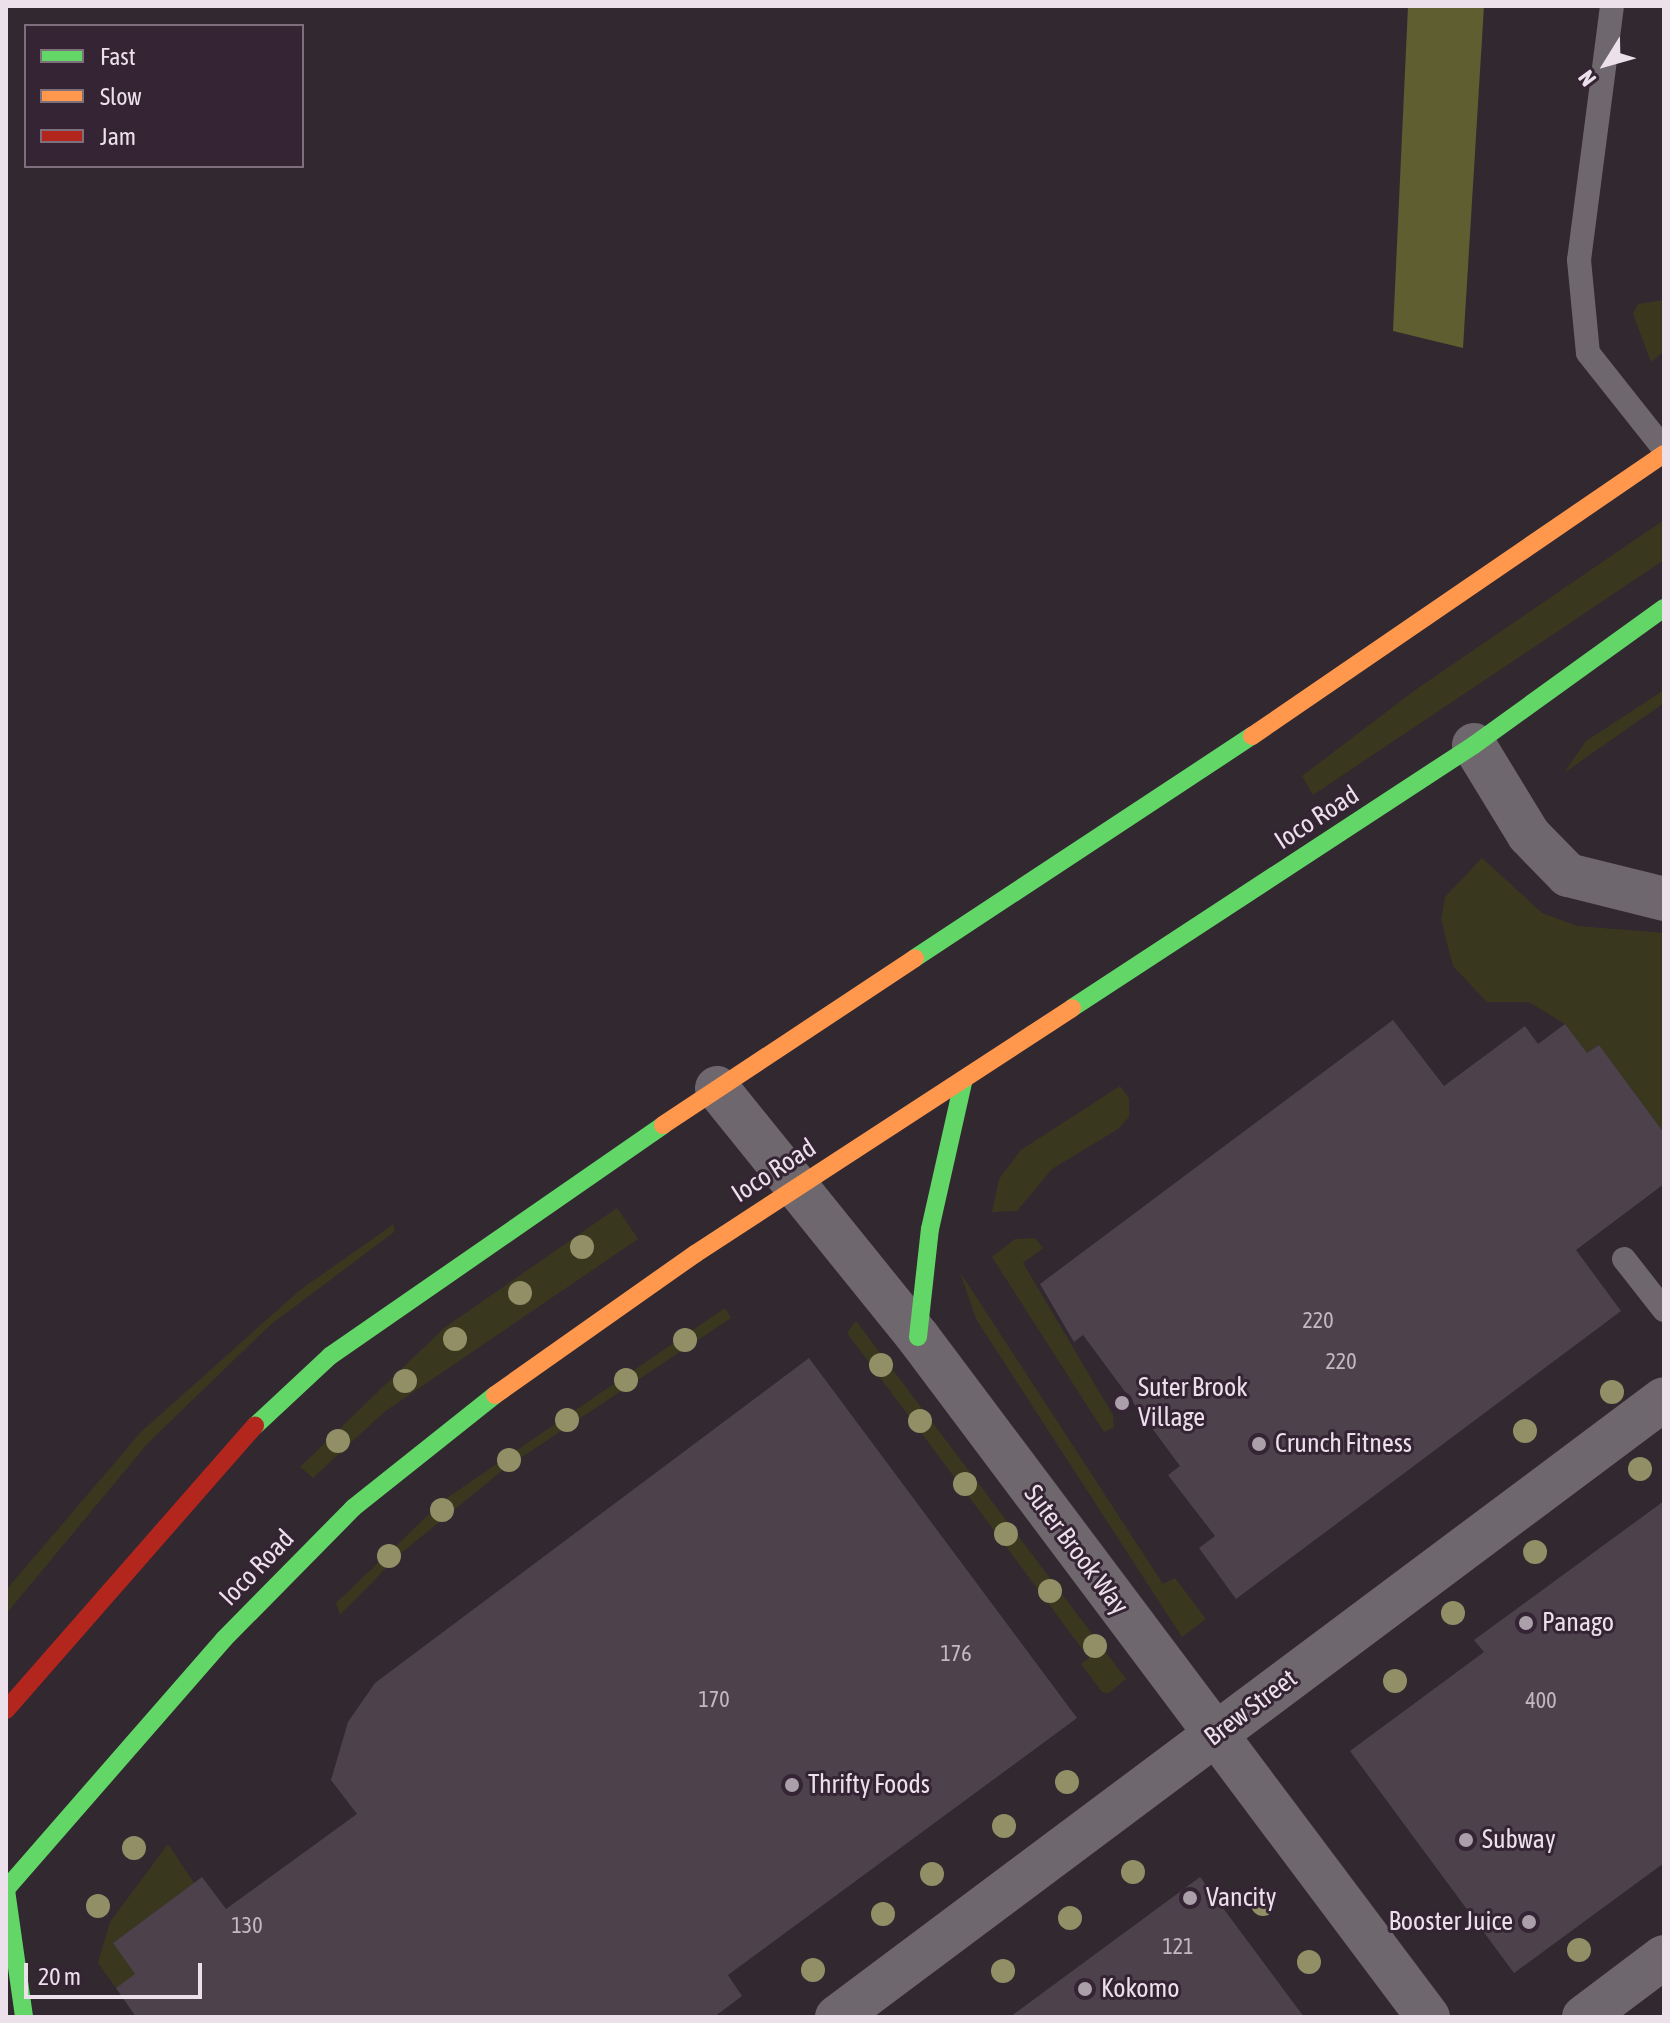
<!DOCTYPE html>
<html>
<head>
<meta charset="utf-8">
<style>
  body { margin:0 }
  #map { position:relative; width:1670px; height:2023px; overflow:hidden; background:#312830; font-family:"Asap Condensed",sans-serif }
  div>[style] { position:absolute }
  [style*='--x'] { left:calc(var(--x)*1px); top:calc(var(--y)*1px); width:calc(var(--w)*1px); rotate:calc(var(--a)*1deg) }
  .green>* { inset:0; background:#39381f }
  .forest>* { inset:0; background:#5f5e31 }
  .building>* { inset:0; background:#4d424c }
  .lane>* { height:24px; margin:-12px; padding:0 12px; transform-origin:12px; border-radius:12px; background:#6e676d }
  .street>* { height:44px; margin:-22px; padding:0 22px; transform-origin:22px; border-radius:22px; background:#6e676d }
  .fast>* { height:18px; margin:-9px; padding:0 9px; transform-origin:9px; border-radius:9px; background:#63d668 }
  .slow>* { height:18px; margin:-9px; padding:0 9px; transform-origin:9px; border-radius:9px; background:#ff974d }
  .jam>* { height:18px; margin:-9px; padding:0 9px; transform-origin:9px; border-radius:9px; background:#b3261e }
  .trees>* { width:24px; height:24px; margin:-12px; border-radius:50%; background:#928e65 }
  .dots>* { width:22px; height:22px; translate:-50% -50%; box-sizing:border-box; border:4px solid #352434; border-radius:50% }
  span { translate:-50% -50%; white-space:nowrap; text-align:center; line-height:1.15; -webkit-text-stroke:6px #352434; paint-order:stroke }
  .number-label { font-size:22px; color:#c4b8c2 }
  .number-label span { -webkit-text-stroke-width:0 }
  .street-label { font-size:26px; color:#ece0ea }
  .poi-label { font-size:26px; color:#ece0ea }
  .left { translate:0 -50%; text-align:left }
  .right { translate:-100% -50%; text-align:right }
  .frame { position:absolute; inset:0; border:8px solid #ece0ea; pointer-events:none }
  .legend { position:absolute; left:24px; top:24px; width:280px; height:144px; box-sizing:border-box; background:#352434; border:2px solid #7e6f7d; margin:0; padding:10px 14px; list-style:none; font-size:24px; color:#ece0ea }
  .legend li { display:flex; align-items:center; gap:16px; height:40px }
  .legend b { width:40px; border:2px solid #7e6f7d }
  .north { position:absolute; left:1566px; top:24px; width:80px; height:80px; -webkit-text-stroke:6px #352434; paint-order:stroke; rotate:233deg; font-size:22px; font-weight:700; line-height:32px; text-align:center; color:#ece0ea }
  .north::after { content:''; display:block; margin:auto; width:28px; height:36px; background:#ece0ea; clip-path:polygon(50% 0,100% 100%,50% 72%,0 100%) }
  .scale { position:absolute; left:24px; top:1963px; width:178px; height:36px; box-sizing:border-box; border:4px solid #ece0ea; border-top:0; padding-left:10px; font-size:24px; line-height:28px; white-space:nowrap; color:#ece0ea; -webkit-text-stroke:6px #352434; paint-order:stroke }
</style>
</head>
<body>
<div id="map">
  <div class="green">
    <div style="clip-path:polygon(1664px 300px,1664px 351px,1651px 362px,1633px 314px,1638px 304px)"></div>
    <div style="clip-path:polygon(1664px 520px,1664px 560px,1313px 795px,1302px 776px,1418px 688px)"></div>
    <div style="clip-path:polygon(1664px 690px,1664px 703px,1564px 773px,1586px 741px)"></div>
    <div style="clip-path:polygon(1482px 858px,1542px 913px,1577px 926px,1664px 933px,1664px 1133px,1599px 1045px,1587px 1053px,1565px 1024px,1529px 1002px,1487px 1002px,1453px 966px,1441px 919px,1445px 897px)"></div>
    <div style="clip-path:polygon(1120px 1086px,1129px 1098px,1129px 1117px,1118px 1129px,1052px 1169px,1017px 1211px,992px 1212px,999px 1179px,1021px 1150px)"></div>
    <div style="clip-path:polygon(617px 1208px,638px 1239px,384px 1412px,313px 1478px,300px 1467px,444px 1328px)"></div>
    <div style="clip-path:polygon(394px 1224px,394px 1232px,269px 1326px,148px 1443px,6px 1614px,6px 1590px,141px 1432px,300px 1290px)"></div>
    <div style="clip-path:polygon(1035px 1238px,1043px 1248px,1023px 1263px,1113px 1415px,1114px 1427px,1104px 1432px,992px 1257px,1015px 1239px)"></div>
    <div style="clip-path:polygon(960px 1272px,1163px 1584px,1175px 1578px,1206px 1619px,1182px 1637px,976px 1319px)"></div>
    <div style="clip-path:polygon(725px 1308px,731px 1318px,504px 1469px,399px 1555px,340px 1615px,336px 1603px,444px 1500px)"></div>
    <div style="clip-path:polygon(856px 1321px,1126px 1679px,1109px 1693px,1102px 1692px,1081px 1664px,1089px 1658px,847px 1333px)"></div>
    <div style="clip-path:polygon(168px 1844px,194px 1883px,113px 1943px,135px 1974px,116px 1988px,98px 1963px,110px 1922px)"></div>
  </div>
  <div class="forest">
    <div style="clip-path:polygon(1408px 6px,1484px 6px,1463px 348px,1393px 331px)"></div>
  </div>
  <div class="building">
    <div style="clip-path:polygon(1393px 1020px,1444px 1086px,1525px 1026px,1538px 1044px,1565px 1024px,1587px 1053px,1599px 1045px,1664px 1133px,1664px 1184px,1576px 1250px,1621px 1311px,1236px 1599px,1199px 1548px,1215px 1536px,1168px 1475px,1180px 1466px,1083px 1335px,1074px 1342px,1040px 1284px)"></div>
    <div style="clip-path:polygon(809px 1358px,1077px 1718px,728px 1975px,742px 1996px,714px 2017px,136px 2017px,116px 1988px,135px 1974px,113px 1943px,202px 1877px,226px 1909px,357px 1814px,331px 1780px,348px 1722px,375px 1683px)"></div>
    <div style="clip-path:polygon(1664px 1501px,1664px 1863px,1514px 1973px,1350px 1751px,1484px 1652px,1474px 1640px)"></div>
    <div style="clip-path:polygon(1200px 1877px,1304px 2017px,1010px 2017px)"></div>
  </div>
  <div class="lane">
    <div style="--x:1612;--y:6;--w:256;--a:97.4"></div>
    <div style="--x:1579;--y:260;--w:93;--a:84.5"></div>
    <div style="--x:1588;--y:353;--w:122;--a:51.6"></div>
    <div style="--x:1624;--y:1259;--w:65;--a:51.9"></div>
  </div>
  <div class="street">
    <div style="--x:1474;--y:745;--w:105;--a:58.6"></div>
    <div style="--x:1529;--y:835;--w:56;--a:45.7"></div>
    <div style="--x:1568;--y:875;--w:99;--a:14"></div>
    <div style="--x:717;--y:1088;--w:320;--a:51.1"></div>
    <div style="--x:918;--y:1337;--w:850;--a:53.13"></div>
    <div style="--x:837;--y:2017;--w:1032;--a:-36.77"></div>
    <div style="--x:1584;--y:2017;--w:100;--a:-36.9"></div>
  </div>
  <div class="fast">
    <div style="--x:915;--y:958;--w:404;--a:-33.4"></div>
    <div style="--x:1072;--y:1008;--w:480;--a:-33.2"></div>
    <div style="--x:1474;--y:745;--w:234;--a:-35.8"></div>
    <div style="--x:918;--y:1337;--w:109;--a:-83.7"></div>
    <div style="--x:930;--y:1229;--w:151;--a:-77.3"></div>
    <div style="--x:255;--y:1426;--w:103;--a:-43"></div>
    <div style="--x:330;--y:1356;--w:405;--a:-34.7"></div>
    <div style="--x:6;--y:1889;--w:332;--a:-48.9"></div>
    <div style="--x:224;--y:1639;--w:184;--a:-45.4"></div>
    <div style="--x:353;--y:1508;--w:181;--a:-38.5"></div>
    <div style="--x:6;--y:1890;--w:128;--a:81.9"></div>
  </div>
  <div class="slow">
    <div style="--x:1252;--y:736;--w:499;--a:-34.4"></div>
    <div style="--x:663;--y:1125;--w:302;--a:-33.5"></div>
    <div style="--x:495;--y:1395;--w:245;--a:-35.2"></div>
    <div style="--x:695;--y:1254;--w:450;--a:-33.1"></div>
  </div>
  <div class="jam">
    <div style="--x:6;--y:1710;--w:378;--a:-48.8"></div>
  </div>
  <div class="trees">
    <div style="left:582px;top:1247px"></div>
    <div style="left:520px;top:1293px"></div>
    <div style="left:455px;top:1339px"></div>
    <div style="left:685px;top:1340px"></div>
    <div style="left:881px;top:1365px"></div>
    <div style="left:626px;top:1380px"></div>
    <div style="left:405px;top:1381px"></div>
    <div style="left:1612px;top:1392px"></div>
    <div style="left:567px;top:1420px"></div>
    <div style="left:920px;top:1421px"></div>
    <div style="left:1525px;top:1431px"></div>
    <div style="left:338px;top:1441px"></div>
    <div style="left:509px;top:1460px"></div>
    <div style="left:1640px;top:1469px"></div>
    <div style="left:965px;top:1484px"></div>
    <div style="left:442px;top:1510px"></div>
    <div style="left:1006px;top:1534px"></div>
    <div style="left:1535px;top:1552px"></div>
    <div style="left:389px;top:1556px"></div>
    <div style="left:1050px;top:1591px"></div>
    <div style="left:1453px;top:1613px"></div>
    <div style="left:1095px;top:1646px"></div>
    <div style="left:1395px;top:1681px"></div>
    <div style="left:1067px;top:1782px"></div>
    <div style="left:1004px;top:1826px"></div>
    <div style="left:134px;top:1848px"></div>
    <div style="left:1133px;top:1872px"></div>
    <div style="left:932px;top:1874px"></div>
    <div style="left:1263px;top:1904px"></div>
    <div style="left:98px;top:1906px"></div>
    <div style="left:883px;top:1914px"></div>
    <div style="left:1070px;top:1918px"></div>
    <div style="left:1579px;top:1950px"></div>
    <div style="left:1309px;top:1962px"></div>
    <div style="left:813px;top:1970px"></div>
    <div style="left:1003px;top:1971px"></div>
  </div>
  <div class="dots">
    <div style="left:1122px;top:1403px;background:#aba0a9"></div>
    <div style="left:1259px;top:1444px;background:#aba0a9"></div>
    <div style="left:1526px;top:1623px;background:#aba0a9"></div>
    <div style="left:792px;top:1785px;background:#aba0a9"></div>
    <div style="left:1466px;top:1840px;background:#aba0a9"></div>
    <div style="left:1190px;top:1898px;background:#aba0a9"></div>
    <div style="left:1529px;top:1922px;background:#aba0a9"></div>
    <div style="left:1085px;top:1989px;background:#aba0a9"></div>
  </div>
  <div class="number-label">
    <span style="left:1318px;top:1321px">220</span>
    <span style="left:1341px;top:1362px">220</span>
    <span style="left:956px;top:1654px">176</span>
    <span style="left:714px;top:1700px">170</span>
    <span style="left:1541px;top:1701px">400</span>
    <span style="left:247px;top:1926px">130</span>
    <span style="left:1178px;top:1947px">121</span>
  </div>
  <div class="street-label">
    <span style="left:1317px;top:818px;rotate:-33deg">Ioco Road</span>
    <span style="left:774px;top:1171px;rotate:-33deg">Ioco Road</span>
    <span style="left:1076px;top:1550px;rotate:53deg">Suter Brook Way</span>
    <span style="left:257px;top:1568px;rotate:-46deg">Ioco Road</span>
    <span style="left:1251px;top:1708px;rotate:-37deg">Brew Street</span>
  </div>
  <div class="poi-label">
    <span class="left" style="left:1138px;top:1403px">Suter Brook<br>Village</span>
    <span class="left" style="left:1275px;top:1444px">Crunch Fitness</span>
    <span class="left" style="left:1542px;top:1623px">Panago</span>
    <span class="left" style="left:808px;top:1785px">Thrifty Foods</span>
    <span class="left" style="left:1482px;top:1840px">Subway</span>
    <span class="left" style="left:1206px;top:1898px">Vancity</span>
    <span class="right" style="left:1513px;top:1922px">Booster Juice</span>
    <span class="left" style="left:1101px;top:1989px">Kokomo</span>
  </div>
  <div class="frame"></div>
  <ul class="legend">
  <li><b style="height:10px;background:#63d668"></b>Fast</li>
  <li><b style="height:10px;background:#ff974d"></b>Slow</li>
  <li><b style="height:10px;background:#b3261e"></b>Jam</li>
  </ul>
  <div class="north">N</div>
  <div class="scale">20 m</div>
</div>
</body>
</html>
